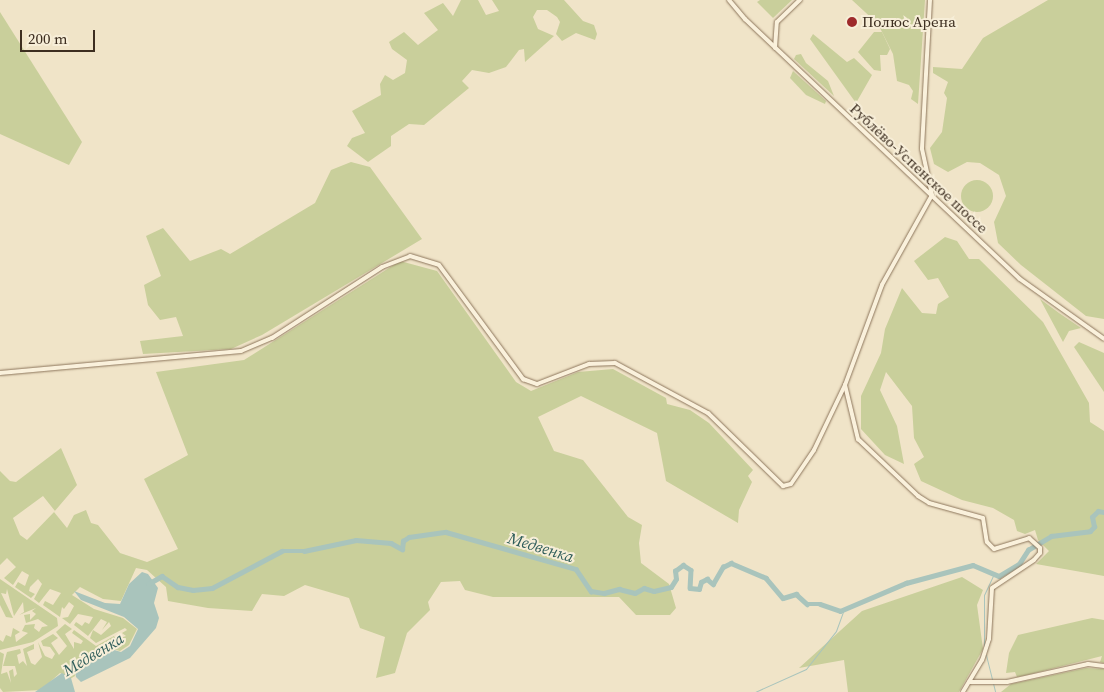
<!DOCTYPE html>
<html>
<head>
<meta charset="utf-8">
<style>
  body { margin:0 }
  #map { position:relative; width:1104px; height:692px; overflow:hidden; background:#f0e4c8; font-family:"Source Serif 4",serif }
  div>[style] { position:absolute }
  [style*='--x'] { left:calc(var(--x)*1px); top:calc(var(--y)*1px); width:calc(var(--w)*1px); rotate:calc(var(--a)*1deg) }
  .green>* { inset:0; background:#c9cf9b }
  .round { border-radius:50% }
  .water>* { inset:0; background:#a9c4bc }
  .stream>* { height:1px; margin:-0.5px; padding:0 0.5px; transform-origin:0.5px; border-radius:0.5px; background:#a9c4bc }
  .river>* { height:4.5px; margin:-2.25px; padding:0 2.25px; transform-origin:2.25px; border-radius:2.25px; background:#a9c4bc }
  .roads { filter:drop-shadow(0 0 1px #8d765c) drop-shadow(0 0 1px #8d765c) }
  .tertiary>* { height:4px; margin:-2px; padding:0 2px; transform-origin:2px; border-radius:2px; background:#faf1dc }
  .secondary>* { height:4px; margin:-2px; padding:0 2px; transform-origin:2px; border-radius:2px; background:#faf1dc }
  .dots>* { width:14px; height:14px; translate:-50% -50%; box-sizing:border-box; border:2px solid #f7eed8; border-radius:50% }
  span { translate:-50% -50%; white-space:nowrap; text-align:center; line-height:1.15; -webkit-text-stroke:4px #f7eed8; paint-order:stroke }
  .poi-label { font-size:15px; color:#3d2e20 }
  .left { translate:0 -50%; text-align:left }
  .street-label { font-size:15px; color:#3d2e20 }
  .water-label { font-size:16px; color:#2f5d5a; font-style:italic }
  .scale { position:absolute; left:20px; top:30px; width:75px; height:22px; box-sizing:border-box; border:2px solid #3d2e20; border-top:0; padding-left:6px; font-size:15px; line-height:18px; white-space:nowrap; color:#3d2e20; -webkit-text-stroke:4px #f7eed8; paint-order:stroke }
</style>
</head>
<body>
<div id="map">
  <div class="green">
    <div style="clip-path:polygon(461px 0,478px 0,486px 15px,499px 11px,492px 0,564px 0,583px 21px,594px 25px,597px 34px,595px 40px,576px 33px,562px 41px,556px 34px,560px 22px,557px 17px,547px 10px,537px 10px,533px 17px,538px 29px,554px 36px,525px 62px,524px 49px,519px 50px,506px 67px,489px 73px,472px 70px,462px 81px,469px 88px,424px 125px,409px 124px,391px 136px,391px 146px,368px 162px,347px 146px,352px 138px,365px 133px,352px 111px,381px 95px,380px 84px,385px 75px,393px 80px,405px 73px,407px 60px,392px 49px,389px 42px,404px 32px,418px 45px,438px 30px,424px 13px,443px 3px,453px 16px)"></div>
    <div style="clip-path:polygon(760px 0,792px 0,773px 18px,757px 2px)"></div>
    <div style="clip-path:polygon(852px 0,925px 0,918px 104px,911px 99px,913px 91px,909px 85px,897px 81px,893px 54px,878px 24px)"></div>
    <div style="clip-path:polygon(1048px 0,1104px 0,1104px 319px,1086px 316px,1021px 265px,998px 243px,994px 222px,1006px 196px,999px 175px,980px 163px,967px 162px,948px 172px,934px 164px,930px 148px,942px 132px,947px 98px,944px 93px,948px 82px,933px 73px,933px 67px,962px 69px,983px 38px)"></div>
    <div style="clip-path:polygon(0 12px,82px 142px,69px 165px,0 134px)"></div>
    <div style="clip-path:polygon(874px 32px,882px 32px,890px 49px,887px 55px,880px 55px,881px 71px,874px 70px,858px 52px)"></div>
    <div style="clip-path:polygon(813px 34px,847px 62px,854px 58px,872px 75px,856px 103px,810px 39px)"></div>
    <div style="clip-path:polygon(801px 54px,806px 63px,828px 81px,834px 96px,794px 59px,796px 55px)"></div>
    <div style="clip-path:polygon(793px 71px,826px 101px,825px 104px,806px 95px,790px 78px)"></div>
    <div style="clip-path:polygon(351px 162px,370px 167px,422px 239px,262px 335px,231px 349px,143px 354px,140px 341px,183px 336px,176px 317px,160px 320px,148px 305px,144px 285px,161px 276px,146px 236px,163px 228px,190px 261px,221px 249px,230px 254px,315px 203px,331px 170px)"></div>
    <div class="round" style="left:961px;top:180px;width:32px;height:32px"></div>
    <div style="clip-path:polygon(945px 237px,957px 241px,969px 259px,979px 259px,1043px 322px,1089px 403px,1090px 422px,1104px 431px,1104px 576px,1036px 564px,1049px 551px,1038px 540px,1035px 530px,1025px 534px,1017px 531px,1014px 520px,993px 508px,962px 500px,921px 481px,914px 464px,924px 457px,914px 438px,912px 406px,886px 372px,880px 390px,897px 426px,904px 464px,885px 455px,861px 429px,861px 396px,881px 353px,885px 329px,902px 288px,922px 313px,936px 314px,938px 304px,949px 297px,938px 278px,928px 280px,914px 261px)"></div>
    <div style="clip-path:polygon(evenodd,400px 261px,437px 271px,516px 382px,531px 391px,578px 372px,613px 369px,666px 398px,667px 404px,690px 410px,709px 423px,753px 470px,748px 476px,752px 482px,739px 510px,738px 523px,666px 481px,657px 433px,581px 396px,538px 417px,554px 451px,583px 460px,628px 517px,642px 525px,639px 543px,641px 563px,669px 584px,676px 608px,670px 615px,636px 615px,619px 597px,493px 597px,465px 590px,460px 581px,441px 582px,428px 602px,430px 610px,407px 633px,395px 673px,376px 678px,385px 637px,360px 628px,349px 598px,305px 585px,284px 596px,262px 594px,252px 611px,208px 608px,168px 601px,166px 587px,147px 570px,136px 568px,121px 601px,103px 599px,80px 587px,72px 595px,94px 609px,123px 618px,137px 629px,129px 645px,120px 651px,99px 645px,80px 667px,75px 669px,75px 676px,70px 679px,60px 673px,41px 690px,3px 692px,0 688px,0 652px,4px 654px,1px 674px,7px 672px,11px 683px,9px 671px,13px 669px,14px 677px,17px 674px,15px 666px,3px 666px,7px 652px,20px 649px,21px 653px,17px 655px,19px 664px,23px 661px,27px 666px,23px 649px,34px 644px,34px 649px,27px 652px,31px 663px,35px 665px,42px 657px,38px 642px,45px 656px,52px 659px,55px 654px,50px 647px,43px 646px,41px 641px,53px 634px,58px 638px,51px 643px,59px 655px,67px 646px,56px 632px,65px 624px,72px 629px,65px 634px,74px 649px,74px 642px,81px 644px,83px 641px,72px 633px,74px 630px,96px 646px,114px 636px,116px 640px,126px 636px,122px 633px,127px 630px,125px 628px,96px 643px,90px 638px,93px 630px,101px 635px,111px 626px,109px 622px,102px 630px,107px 622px,101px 619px,88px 636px,74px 625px,76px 622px,82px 626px,85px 622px,89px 624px,93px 617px,78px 614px,70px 624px,62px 618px,68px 617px,74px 606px,69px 602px,64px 609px,62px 607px,60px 617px,43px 605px,45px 601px,53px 605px,61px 593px,50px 589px,39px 603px,34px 599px,42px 584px,38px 579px,30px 587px,29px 591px,35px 594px,31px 598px,15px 587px,18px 582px,25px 586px,29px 575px,22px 571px,13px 585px,4px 578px,16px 567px,7px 558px,0 565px,0 471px,10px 481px,16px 482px,61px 448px,77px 485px,54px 512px,67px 528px,74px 515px,86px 510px,91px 523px,98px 525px,120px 553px,147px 562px,178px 549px,144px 479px,188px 455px,156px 372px,244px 360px,400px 261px,43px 496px,55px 511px,27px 540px,20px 535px,13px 518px,43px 496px)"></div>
    <div style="clip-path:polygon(1040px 299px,1059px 313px,1081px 328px,1069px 331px,1063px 342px)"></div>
    <div style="clip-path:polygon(1079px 342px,1104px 353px,1104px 392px,1074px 347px)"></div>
    <div style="clip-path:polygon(962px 577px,983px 590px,977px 605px,983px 649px,959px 692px,848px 692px,844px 660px,799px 668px,862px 611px)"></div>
    <div style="clip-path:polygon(0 579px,57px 618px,58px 626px,33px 642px,0 650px,0 640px,3px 642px,6px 635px,11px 637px,13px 628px,20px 632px,15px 635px,16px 642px,28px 633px,22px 631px,25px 625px,35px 624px,34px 628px,39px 632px,42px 627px,48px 626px,38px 619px,26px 623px,24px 615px,30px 614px,30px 620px,36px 614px,32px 611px,36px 608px,19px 615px,24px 612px,23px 602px,14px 616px,7px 589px,6px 594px,1px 593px,13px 618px,6px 617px,0 605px)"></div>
    <div style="clip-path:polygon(1092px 618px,1104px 620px,1104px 663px,1100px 662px,1102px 656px,1027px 675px,1017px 677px,1015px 672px,1006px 673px,1009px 653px,1018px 635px)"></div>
    <div style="clip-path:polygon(1086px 668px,1104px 669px,1104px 692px,1001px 692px,1011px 684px)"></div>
  </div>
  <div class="water">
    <div style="clip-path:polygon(142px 572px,148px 574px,158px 588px,154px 603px,159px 618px,156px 628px,130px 658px,81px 682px,76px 677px,75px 671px,81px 669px,101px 646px,121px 652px,130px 646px,138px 629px,124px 617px,81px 600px,74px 591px,105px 603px,120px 604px,129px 584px)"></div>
    <div style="clip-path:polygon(62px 673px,71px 678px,75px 692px,35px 692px)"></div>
  </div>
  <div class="stream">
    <div style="--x:984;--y:647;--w:52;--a:-90"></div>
    <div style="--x:984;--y:595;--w:21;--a:-65"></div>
    <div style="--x:986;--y:655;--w:38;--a:76"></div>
    <div style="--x:755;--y:692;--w:56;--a:-24.3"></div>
    <div style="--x:806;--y:669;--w:48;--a:-51.7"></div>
    <div style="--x:836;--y:631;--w:23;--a:-70"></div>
  </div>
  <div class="river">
    <div style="--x:148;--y:584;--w:16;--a:-30"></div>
    <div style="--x:162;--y:576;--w:19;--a:35"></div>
    <div style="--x:178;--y:587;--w:15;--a:11"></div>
    <div style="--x:193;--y:590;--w:19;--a:-6"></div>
    <div style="--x:212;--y:588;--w:79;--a:-27.9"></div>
    <div style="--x:282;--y:551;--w:22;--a:0"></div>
    <div style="--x:304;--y:551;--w:53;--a:-11.9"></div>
    <div style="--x:356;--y:540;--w:35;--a:5"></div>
    <div style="--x:391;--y:543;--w:13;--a:29"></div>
    <div style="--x:402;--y:549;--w:8;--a:-83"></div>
    <div style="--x:403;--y:541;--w:7;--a:-34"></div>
    <div style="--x:409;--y:537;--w:37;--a:-8"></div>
    <div style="--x:446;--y:532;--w:135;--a:15.9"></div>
    <div style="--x:576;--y:569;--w:27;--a:56"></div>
    <div style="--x:591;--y:591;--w:13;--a:9"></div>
    <div style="--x:604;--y:593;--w:16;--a:-15"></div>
    <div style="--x:619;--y:589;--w:16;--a:14"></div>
    <div style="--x:635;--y:593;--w:10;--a:-29"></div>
    <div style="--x:644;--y:588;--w:10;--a:17"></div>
    <div style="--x:654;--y:591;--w:17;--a:-13"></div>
    <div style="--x:671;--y:587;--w:9;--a:-58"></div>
    <div style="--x:676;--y:579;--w:8;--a:-97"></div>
    <div style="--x:675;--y:571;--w:10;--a:-37"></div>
    <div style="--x:683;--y:565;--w:9;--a:32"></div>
    <div style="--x:691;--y:570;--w:18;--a:93"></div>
    <div style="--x:690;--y:588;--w:9;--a:6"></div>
    <div style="--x:699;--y:589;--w:7;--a:-74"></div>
    <div style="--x:701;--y:582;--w:7;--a:-27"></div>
    <div style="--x:707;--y:579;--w:8;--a:40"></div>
    <div style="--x:713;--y:584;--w:20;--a:-60"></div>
    <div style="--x:723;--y:567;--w:9;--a:-27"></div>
    <div style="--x:731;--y:563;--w:38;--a:23"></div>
    <div style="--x:766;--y:578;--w:26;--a:50"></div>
    <div style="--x:783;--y:598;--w:14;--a:-17"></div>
    <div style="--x:796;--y:594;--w:15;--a:42"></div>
    <div style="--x:807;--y:604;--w:13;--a:0"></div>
    <div style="--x:820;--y:604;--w:21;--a:19"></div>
    <div style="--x:840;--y:611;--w:72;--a:-23"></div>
    <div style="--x:906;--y:583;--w:69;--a:-15"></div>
    <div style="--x:973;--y:565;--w:28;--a:23"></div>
    <div style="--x:999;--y:576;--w:23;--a:-31"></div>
    <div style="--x:1019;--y:564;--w:17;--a:-57"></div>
    <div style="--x:1028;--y:550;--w:27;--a:-31"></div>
    <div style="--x:1051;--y:536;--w:39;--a:-7"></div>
    <div style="--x:1090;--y:531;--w:6;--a:-45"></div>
    <div style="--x:1094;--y:527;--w:10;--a:-101"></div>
    <div style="--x:1092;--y:517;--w:8;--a:-45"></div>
    <div style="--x:1098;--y:511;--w:6;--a:9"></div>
  </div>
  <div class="roads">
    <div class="tertiary">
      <div style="--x:930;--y:0;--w:149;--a:93.1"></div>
      <div style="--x:922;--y:149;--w:47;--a:77.7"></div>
      <div style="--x:775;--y:48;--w:26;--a:-86"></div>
      <div style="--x:777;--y:22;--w:32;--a:-44"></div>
      <div style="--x:0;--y:373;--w:242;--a:-5.2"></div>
      <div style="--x:241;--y:351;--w:34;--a:-23"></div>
      <div style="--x:272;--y:338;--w:131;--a:-32.8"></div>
      <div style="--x:382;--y:267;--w:30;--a:-21"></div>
      <div style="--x:410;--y:256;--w:30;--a:17"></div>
      <div style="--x:439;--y:265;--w:142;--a:53.6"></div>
      <div style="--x:523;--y:379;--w:15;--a:20"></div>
      <div style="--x:537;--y:384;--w:56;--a:-21"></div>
      <div style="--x:589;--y:364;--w:26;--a:-2"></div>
      <div style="--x:615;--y:363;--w:106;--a:28.3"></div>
      <div style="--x:708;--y:413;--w:105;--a:44.2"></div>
      <div style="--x:783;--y:486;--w:8;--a:-14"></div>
      <div style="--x:791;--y:484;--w:41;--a:-55.9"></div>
      <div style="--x:814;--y:450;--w:72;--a:-64.5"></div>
      <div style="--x:969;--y:682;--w:38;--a:0"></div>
      <div style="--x:1007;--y:682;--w:83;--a:-12.5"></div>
      <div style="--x:1088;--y:664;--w:16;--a:7"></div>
    </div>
    <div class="secondary">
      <div style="--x:729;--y:0;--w:25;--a:50"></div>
      <div style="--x:745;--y:19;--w:378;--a:43.4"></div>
      <div style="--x:1020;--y:279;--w:103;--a:35.5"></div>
      <div style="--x:932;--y:195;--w:103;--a:119.1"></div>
      <div style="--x:882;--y:285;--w:107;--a:110.3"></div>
      <div style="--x:845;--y:385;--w:56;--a:76.5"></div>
      <div style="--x:858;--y:439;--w:83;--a:43.5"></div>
      <div style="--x:918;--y:496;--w:13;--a:32"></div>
      <div style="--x:929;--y:503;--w:56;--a:15.5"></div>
      <div style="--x:983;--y:518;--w:24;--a:81"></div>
      <div style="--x:987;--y:542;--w:10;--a:45"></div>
      <div style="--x:994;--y:549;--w:37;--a:-17"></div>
      <div style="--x:1029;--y:538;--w:15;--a:42"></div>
      <div style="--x:1040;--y:548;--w:5;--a:90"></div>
      <div style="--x:1040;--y:553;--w:9;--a:131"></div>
      <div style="--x:1034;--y:560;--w:50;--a:146.3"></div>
      <div style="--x:992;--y:588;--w:51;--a:93.4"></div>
      <div style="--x:989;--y:639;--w:22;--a:108"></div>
      <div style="--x:982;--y:660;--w:37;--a:121"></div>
    </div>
  </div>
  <div class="dots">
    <div style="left:852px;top:22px;background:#9e2a2b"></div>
  </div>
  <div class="poi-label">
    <span class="left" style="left:862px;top:22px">Полюс Арена</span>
  </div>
  <div class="street-label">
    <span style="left:919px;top:168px;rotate:43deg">Рублёво-Успенское шоссе</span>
  </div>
  <div class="water-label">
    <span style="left:541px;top:547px;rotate:17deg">Медвенка</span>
    <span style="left:93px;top:654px;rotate:-31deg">Медвенка</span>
  </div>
  <div class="scale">200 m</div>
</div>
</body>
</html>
